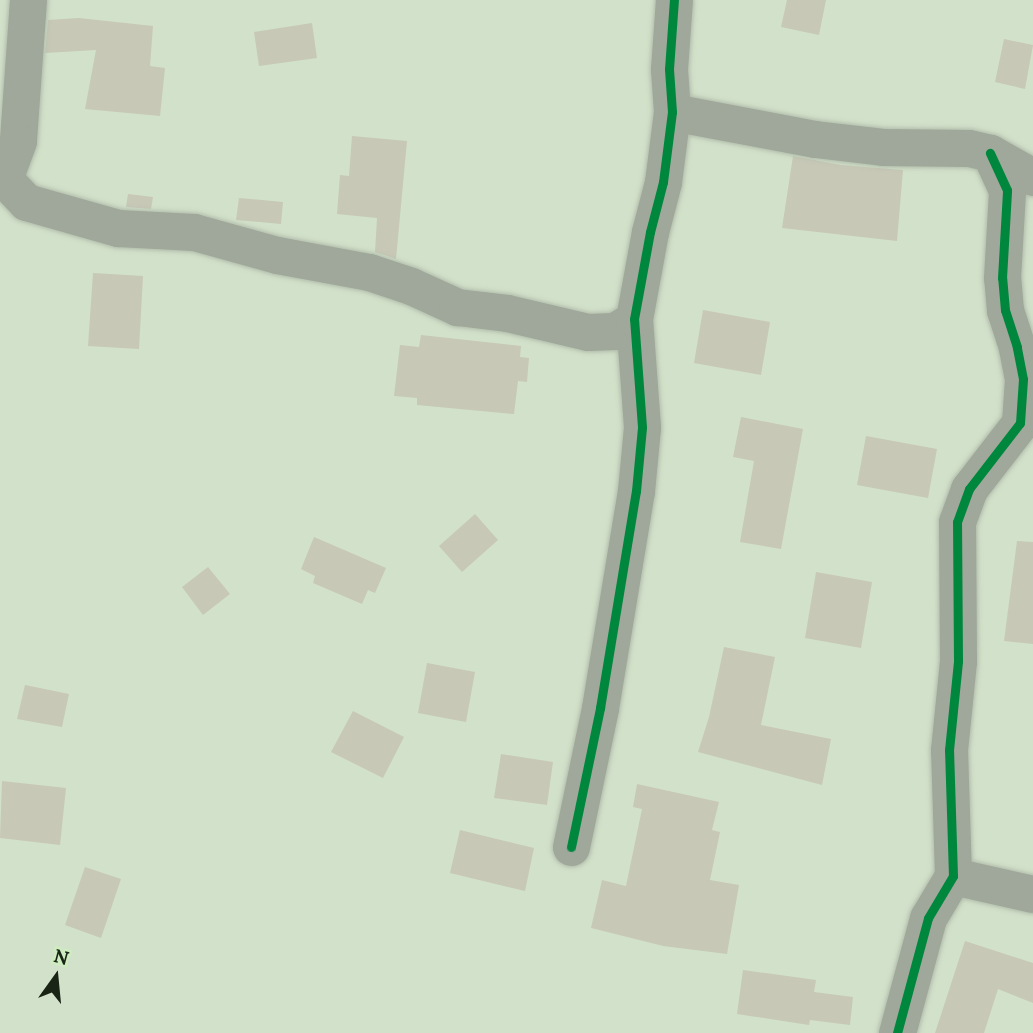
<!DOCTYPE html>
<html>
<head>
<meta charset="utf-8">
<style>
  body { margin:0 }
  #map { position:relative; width:1033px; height:1033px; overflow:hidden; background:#d2e1ca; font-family:Lora,serif }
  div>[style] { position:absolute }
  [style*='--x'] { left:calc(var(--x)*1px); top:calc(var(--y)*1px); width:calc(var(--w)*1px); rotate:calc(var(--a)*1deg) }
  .building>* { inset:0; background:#c7c8b6 }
  .roads { filter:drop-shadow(0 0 2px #b2bdab) drop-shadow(0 0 2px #b2bdab) }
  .minor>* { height:37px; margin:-18.5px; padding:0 18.5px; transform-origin:18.5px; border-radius:18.5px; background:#9fa89a }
  .cycleway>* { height:9px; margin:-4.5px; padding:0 4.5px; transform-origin:4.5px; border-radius:4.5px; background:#00873e }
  span { translate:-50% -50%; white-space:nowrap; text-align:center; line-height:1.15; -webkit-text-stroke:5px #cfebc0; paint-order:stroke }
  .north { position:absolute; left:21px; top:942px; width:70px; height:70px; -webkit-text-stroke:5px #cfebc0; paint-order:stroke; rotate:15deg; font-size:19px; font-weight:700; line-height:28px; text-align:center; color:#1a2415 }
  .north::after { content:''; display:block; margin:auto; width:24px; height:32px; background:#1a2415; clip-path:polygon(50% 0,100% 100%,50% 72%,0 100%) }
</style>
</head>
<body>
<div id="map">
  <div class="building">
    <div style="clip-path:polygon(787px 0,826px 0,819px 35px,781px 27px)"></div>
    <div style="clip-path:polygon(79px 18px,153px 26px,150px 66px,165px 68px,160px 116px,85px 109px,96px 50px,45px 53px,48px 20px)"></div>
    <div style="clip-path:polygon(312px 23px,317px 58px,259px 66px,254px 32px)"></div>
    <div style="clip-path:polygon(1004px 39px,1033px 45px,1025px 89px,995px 82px)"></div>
    <div style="clip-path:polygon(352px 136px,407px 141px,396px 259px,375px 252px,377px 218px,337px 214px,340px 175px,349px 176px)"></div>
    <div style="clip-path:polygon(793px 156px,841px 165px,903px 170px,897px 241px,782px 228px)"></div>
    <div style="clip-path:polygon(128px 194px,153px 197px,151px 209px,126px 207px)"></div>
    <div style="clip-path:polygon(239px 198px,283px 202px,281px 224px,236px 220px)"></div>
    <div style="clip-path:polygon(93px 273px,143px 276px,139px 349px,88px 346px)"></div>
    <div style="clip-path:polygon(703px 310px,770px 322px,761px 375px,694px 363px)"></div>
    <div style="clip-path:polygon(421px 335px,521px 346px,520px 357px,529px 358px,527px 382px,518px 381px,514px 414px,417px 405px,417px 398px,394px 396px,400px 345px,419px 347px)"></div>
    <div style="clip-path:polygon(741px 417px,803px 429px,781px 549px,740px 542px,754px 461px,733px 457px)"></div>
    <div style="clip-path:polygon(866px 436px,937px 449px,928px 498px,857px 485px)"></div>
    <div style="clip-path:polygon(475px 514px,498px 540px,462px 572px,439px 546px)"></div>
    <div style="clip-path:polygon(314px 537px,386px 568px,375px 593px,368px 590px,362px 604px,313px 583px,315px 576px,301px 569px)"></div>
    <div style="clip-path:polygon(1017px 541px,1033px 542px,1033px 644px,1004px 641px)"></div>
    <div style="clip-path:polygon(208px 567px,230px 594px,203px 615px,182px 587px)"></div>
    <div style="clip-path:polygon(816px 572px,872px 582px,861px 648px,805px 638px)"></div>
    <div style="clip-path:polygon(724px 647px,775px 657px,761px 725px,831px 739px,822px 785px,698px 752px,709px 717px)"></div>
    <div style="clip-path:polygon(427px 663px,475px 672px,466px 722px,418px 713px)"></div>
    <div style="clip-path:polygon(25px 685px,69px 694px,62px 727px,17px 719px)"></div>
    <div style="clip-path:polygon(353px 711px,404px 737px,383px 778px,331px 752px)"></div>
    <div style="clip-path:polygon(501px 754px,553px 762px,547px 805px,494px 798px)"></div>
    <div style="clip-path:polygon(2px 781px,66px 788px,60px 845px,0 838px)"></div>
    <div style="clip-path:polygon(637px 784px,719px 802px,712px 830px,720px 832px,710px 880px,739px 885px,727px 954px,663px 946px,591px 928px,602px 880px,626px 886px,642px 809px,633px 807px)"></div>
    <div style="clip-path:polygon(460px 830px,534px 848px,525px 891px,450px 873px)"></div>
    <div style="clip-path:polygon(85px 867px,121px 879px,101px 938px,65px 925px)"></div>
    <div style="clip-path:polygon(965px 941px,1033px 963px,1033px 1003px,998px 989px,984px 1033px,935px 1033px)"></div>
    <div style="clip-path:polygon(743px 970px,816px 980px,814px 992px,853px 997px,850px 1025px,810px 1020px,809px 1025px,737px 1014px)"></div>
  </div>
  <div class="roads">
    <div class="minor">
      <div style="--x:28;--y:0;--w:141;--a:94.1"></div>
      <div style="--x:18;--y:141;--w:40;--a:110.2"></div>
      <div style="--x:4;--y:179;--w:32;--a:46"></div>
      <div style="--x:26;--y:202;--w:96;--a:15.8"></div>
      <div style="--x:118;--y:228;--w:76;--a:3"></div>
      <div style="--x:194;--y:232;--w:86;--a:15.5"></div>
      <div style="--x:277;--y:255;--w:94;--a:10.5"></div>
      <div style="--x:369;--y:272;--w:44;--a:18.4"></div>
      <div style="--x:411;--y:286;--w:51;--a:24.5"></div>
      <div style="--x:457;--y:307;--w:50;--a:6.8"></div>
      <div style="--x:507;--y:313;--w:83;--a:13.2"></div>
      <div style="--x:588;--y:332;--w:27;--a:-2"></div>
      <div style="--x:615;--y:331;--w:22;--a:-32"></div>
      <div style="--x:672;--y:112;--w:146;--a:10.7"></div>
      <div style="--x:815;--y:139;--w:68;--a:6.7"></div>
      <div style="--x:883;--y:147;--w:86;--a:0.7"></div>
      <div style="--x:969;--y:148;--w:22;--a:13"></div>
      <div style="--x:990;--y:153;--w:49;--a:29.2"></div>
      <div style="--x:571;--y:847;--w:142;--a:-78.2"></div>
      <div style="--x:600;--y:708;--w:220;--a:-80.6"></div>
      <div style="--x:636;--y:491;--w:64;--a:-84.6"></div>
      <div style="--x:642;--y:427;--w:108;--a:-94.2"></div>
      <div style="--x:634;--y:319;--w:88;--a:-79.6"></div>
      <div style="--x:650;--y:232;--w:52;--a:-75.4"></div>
      <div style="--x:663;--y:182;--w:71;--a:-82.7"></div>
      <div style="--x:672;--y:112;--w:43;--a:-94"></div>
      <div style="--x:669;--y:69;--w:69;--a:-85.9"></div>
      <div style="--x:953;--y:876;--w:82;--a:12.7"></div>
      <div style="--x:897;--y:1033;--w:119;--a:-74.9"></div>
      <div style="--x:928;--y:918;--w:49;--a:-59.2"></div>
      <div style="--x:953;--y:876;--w:126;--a:-91.8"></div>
      <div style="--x:949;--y:750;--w:89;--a:-84.2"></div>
      <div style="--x:958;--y:661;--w:139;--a:-90.4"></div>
      <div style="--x:957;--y:522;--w:35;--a:-70"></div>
      <div style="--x:969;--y:489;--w:83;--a:-52.3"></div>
      <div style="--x:1020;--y:423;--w:44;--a:-86.1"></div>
      <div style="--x:1023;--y:379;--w:33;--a:-101"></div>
      <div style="--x:1017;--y:347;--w:39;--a:-108"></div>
      <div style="--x:1005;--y:310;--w:32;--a:-95"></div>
      <div style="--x:1002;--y:278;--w:88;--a:-86.7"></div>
      <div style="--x:1007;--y:190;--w:41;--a:-114.7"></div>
    </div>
  </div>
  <div class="cycleway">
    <div style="--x:571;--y:847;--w:142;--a:-78.2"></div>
    <div style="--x:600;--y:708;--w:220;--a:-80.6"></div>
    <div style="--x:636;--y:491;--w:64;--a:-84.6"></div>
    <div style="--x:642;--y:427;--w:108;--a:-94.2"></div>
    <div style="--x:634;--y:319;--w:88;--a:-79.6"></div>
    <div style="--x:650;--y:232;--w:52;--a:-75.4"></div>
    <div style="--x:663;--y:182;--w:71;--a:-82.7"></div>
    <div style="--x:672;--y:112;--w:43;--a:-94"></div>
    <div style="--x:669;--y:69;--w:69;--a:-85.9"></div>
    <div style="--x:897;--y:1033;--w:119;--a:-74.9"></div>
    <div style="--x:928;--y:918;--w:49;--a:-59.2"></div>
    <div style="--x:953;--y:876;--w:126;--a:-91.8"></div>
    <div style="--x:949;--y:750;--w:89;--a:-84.2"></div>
    <div style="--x:958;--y:661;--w:139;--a:-90.4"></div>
    <div style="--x:957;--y:522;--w:35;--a:-70"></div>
    <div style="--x:969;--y:489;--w:83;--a:-52.3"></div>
    <div style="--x:1020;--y:423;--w:44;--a:-86.1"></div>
    <div style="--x:1023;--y:379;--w:33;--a:-101"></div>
    <div style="--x:1017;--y:347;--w:39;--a:-108"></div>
    <div style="--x:1005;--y:310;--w:32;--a:-95"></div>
    <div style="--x:1002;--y:278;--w:88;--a:-86.7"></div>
    <div style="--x:1007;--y:190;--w:41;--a:-114.7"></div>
  </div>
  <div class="north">N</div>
</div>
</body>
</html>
